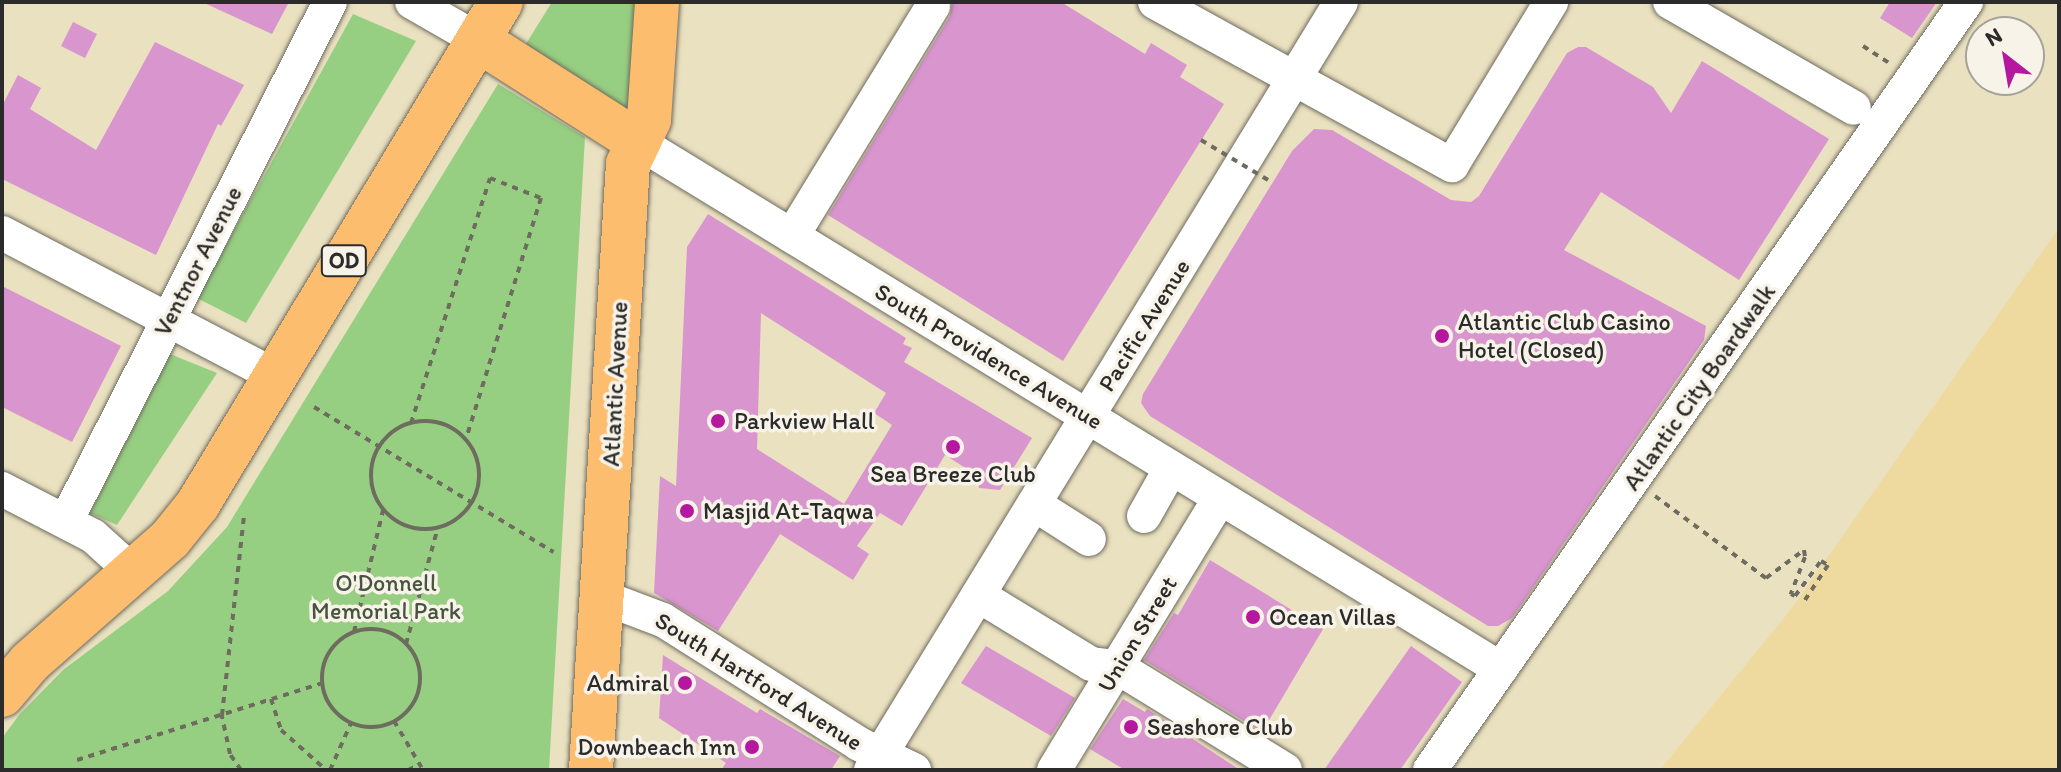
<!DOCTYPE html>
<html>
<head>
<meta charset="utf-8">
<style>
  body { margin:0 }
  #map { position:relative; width:2061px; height:772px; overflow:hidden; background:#eae1c0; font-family:Itim,sans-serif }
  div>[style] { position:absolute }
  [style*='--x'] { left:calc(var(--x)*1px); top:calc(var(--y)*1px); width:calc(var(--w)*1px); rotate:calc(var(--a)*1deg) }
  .green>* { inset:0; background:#97cf82 }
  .sand>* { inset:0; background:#eeda9e }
  .building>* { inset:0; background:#d995ce }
  .path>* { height:4px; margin-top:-2px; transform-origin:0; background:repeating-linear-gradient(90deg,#6e6b5f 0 6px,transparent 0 12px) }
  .path>.ring { margin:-2px; padding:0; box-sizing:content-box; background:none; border:4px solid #6e6b5f; border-radius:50% }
  .roads { filter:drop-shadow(0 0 2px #6e6b5f) drop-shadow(0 0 2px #6e6b5f) }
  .minor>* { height:34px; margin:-17px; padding:0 17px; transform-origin:17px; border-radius:17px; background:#fff }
  .major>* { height:44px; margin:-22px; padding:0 22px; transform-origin:22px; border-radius:22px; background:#fcbd6f }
  .highway>* { height:44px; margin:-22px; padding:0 22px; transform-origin:22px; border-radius:22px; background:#fcbd6f }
  .path-bridge>* { height:4px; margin-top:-2px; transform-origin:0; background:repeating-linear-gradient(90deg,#6e6b5f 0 6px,transparent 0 12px) }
  .dots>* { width:22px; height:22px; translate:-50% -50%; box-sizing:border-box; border:4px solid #f7f3e8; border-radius:50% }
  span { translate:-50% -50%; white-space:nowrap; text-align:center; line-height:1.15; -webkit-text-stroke:7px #f7f3e8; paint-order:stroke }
  .shield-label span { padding:2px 6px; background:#f7f3e8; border:2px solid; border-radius:6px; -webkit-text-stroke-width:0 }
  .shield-label { font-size:22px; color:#2b2b2b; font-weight:700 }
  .street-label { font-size:24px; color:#2b2b2b }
  .poi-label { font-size:24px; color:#2b2b2b }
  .left { translate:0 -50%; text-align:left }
  .right { translate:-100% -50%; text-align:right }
  .park-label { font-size:24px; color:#465441 }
  .frame { position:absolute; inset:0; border:4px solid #2b2b2b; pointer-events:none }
  .north { position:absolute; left:1965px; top:16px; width:80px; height:80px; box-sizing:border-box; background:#f7f3e8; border:2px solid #a5a39c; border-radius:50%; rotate:329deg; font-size:22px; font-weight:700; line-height:32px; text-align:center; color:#2b2b2b }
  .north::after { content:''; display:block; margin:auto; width:28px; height:36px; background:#b5179e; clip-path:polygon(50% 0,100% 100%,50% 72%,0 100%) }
</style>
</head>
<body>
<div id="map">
  <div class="green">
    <div style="clip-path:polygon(552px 2px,636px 2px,630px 112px,524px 47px)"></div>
    <div style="clip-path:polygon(353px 14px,416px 41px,246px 323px,197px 298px)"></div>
    <div style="clip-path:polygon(498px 84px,585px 137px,549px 770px,2px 770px,2px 738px,19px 715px,63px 670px,168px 591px,227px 527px)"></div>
    <div style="clip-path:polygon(170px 354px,217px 373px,117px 525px,90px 513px)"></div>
  </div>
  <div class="sand">
    <div style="clip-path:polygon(2059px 228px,2059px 770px,1660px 770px,1792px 608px)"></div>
  </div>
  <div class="building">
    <div style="clip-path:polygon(202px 2px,289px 2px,272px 34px)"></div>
    <div style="clip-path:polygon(952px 2px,1061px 2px,1145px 54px,1151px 43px,1187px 65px,1180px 77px,1224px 104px,1063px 361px,828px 215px,950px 16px)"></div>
    <div style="clip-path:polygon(1890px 2px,1937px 2px,1912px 38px,1880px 18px)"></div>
    <div style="clip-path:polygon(73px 22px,97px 34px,85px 58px,61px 46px)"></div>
    <div style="clip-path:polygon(155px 42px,244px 85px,221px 126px,218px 124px,156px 255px,2px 179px,2px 106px,18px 75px,41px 88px,30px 109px,96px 150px)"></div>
    <div style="clip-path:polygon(1578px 47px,1586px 47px,1653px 87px,1671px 113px,1702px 61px,1829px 139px,1739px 280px,1601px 192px,1564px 250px,1706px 326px,1704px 340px,1512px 618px,1498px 626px,1488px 626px,1150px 416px,1141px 403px,1143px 394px,1292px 151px,1314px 129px,1332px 130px,1451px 200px,1471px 202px,1479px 196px,1567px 53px)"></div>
    <div style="clip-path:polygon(evenodd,708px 214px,906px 338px,903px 344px,912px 348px,904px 362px,1032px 438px,1000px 490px,979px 488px,978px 476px,945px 455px,902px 526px,880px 513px,857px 546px,869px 554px,853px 580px,780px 534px,718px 631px,654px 593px,660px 476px,676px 486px,687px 247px,708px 214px,761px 313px,886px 393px,874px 413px,892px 425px,844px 504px,757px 449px,761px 313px)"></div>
    <div style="clip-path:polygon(2px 286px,121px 346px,72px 442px,2px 407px)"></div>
    <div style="clip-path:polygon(1210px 560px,1323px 629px,1262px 732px,1144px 660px,1174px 613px,1178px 615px)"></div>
    <div style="clip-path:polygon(986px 646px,1075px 698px,1051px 736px,961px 683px)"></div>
    <div style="clip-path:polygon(1411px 646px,1462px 682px,1400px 770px,1324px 770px)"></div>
    <div style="clip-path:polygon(663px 655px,757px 713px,760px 709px,840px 756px,831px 770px,721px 770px,726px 763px,659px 718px)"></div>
    <div style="clip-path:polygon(1123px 699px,1145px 712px,1147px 709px,1240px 770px,1125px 770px,1090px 749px)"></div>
  </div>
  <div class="path">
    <div style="--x:1863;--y:46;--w:30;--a:33"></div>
    <div style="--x:314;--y:407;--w:280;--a:31.2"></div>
    <div class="ring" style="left:371px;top:421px;width:104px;height:104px"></div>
    <div style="--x:411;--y:423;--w:257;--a:-72.1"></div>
    <div style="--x:490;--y:178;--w:55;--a:21.4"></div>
    <div style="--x:541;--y:198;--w:252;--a:107.3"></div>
    <div style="--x:1655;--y:496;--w:138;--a:36.5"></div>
    <div style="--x:1766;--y:578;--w:47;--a:-36.4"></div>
    <div style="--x:1804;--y:550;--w:7;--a:82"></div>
    <div style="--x:1805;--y:557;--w:40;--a:111"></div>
    <div style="--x:1791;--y:594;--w:4;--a:27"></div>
    <div style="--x:1795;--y:596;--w:44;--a:-53.4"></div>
    <div style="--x:1821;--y:561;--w:8;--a:30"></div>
    <div style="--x:1828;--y:565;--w:42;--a:123.3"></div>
    <div class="ring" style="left:322px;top:629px;width:94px;height:94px"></div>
    <div style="--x:354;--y:632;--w:125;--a:-76.6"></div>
    <div style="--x:406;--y:644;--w:121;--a:-74.7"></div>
    <div style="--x:271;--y:699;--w:33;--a:72"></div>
    <div style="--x:281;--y:730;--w:60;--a:41.6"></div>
    <div style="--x:394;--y:721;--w:57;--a:59.4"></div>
    <div style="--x:77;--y:760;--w:257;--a:-17.4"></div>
    <div style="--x:241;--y:770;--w:19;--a:-125"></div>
    <div style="--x:230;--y:754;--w:40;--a:-102"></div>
    <div style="--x:222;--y:715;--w:200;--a:-83.7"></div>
    <div style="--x:330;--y:770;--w:51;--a:-65.9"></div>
    <div style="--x:408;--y:770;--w:14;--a:-25"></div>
  </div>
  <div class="roads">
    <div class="minor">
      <div style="--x:412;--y:2;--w:76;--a:29.9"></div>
      <div style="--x:1155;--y:2;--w:339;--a:28.8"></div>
      <div style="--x:1452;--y:165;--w:191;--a:-58.7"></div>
      <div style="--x:1670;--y:2;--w:212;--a:29.9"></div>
      <div style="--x:638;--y:142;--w:1011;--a:31.41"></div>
      <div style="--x:2;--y:233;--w:309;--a:27.6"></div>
      <div style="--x:792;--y:236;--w:270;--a:-58.5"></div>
      <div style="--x:2;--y:489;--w:102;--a:27.3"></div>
      <div style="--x:93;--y:536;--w:55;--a:42.1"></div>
      <div style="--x:1034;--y:504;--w:65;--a:32.5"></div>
      <div style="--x:1144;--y:516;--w:55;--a:-60.6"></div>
      <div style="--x:66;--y:521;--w:582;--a:-63.04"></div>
      <div style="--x:978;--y:595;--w:132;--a:31.4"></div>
      <div style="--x:1091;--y:664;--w:26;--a:7"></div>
      <div style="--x:1117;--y:667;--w:197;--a:31.5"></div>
      <div style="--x:602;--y:597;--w:65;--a:20.7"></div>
      <div style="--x:663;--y:620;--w:232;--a:32.3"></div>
      <div style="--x:859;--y:744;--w:61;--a:25.3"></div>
      <div style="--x:871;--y:770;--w:900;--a:-58.53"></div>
      <div style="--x:1054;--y:770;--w:319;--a:-58.6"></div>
      <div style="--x:1430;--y:770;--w:937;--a:-55.09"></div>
    </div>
    <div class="major">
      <div style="--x:478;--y:40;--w:190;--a:32.5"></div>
      <div style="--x:591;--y:770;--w:607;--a:-86.51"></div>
      <div style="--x:628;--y:164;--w:49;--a:-64.5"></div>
      <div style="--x:649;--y:120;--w:118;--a:-86.1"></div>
    </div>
    <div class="highway">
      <div style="--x:2;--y:695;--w:43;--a:-49.7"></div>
      <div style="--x:30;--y:662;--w:186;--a:-41.3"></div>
      <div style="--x:170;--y:539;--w:45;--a:-51.3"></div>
      <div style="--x:198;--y:504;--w:586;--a:-58.89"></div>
    </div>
  </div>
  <div class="path-bridge">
    <div style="--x:1201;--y:140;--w:84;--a:30.8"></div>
  </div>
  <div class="dots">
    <div style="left:1442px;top:336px;background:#b5179e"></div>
    <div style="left:718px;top:421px;background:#b5179e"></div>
    <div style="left:953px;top:447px;background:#b5179e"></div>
    <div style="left:687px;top:511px;background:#b5179e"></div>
    <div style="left:1253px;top:617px;background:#b5179e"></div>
    <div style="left:685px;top:683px;background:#b5179e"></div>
    <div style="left:1131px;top:727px;background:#b5179e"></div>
    <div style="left:752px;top:747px;background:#b5179e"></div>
  </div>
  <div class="shield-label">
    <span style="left:344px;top:261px">OD</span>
  </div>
  <div class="street-label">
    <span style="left:198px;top:261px;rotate:-63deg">Ventnor Avenue</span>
    <span style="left:1144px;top:325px;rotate:-58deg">Pacific Avenue</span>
    <span style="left:989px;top:356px;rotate:31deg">South Providence Avenue</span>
    <span style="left:615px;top:384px;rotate:-87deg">Atlantic Avenue</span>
    <span style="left:1699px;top:387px;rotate:-55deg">Atlantic City Boardwalk</span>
    <span style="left:1137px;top:634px;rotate:-59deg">Union Street</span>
    <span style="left:759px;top:681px;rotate:32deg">South Hartford Avenue</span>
  </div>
  <div class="poi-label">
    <span class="left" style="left:1458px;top:336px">Atlantic Club Casino<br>Hotel (Closed)</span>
    <span class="left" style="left:734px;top:421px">Parkview Hall</span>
    <span style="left:953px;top:474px">Sea Breeze Club</span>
    <span class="left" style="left:703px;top:511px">Masjid At-Taqwa</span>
    <span class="left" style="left:1269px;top:617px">Ocean Villas</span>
    <span class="right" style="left:669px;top:683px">Admiral</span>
    <span class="left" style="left:1147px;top:727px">Seashore Club</span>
    <span class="right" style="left:736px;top:747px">Downbeach Inn</span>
  </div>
  <div class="park-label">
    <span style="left:386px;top:597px">O'Donnell<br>Memorial Park</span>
  </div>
  <div class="frame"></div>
  <div class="north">N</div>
</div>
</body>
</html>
